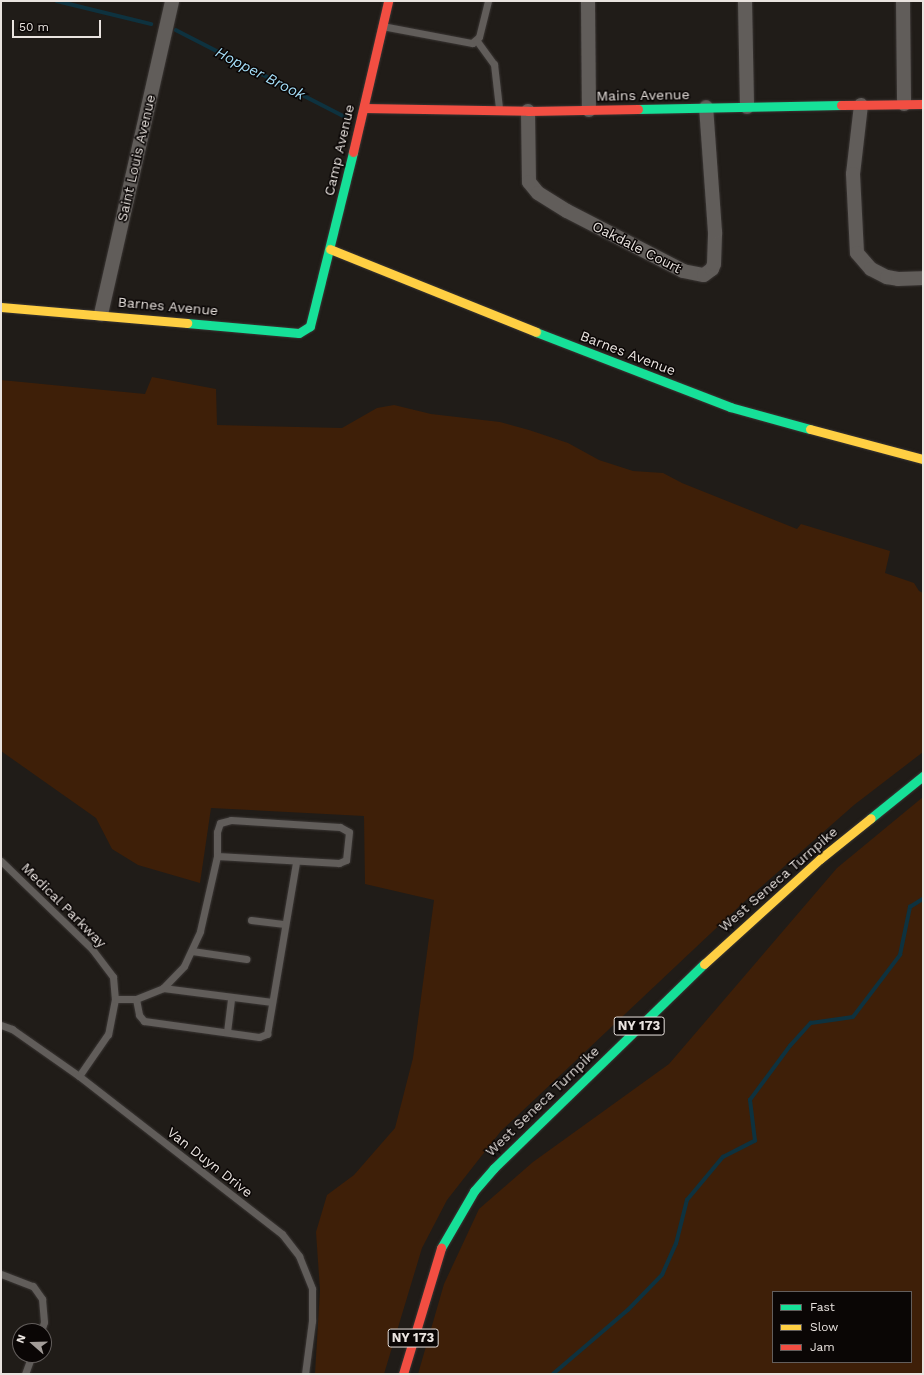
<!DOCTYPE html>
<html>
<head>
<meta charset="utf-8">
<style>
  body { margin:0 }
  #map { position:relative; width:924px; height:1375px; overflow:hidden; background:#201c18; font-family:"Work Sans",sans-serif }
  div>[style] { position:absolute }
  [style*='--x'] { left:calc(var(--x)*1px); top:calc(var(--y)*1px); width:calc(var(--w)*1px); rotate:calc(var(--a)*1deg) }
  .green>* { inset:0; background:#3e1f08 }
  .stream>* { height:3.5px; margin:-1.75px; padding:0 1.75px; transform-origin:1.75px; border-radius:1.75px; background:#0e323f }
  .roads { filter:drop-shadow(0 0 1px #3a3634) drop-shadow(0 0 1px #3a3634) }
  .lane>* { height:7px; margin:-3.5px; padding:0 3.5px; transform-origin:3.5px; border-radius:3.5px; background:#615d5a }
  .street>* { height:14px; margin:-7px; padding:0 7px; transform-origin:7px; border-radius:7px; background:#615d5a }
  .fast>* { height:9px; margin:-4.5px; padding:0 4.5px; transform-origin:4.5px; border-radius:4.5px; background:#16e098 }
  .slow>* { height:9px; margin:-4.5px; padding:0 4.5px; transform-origin:4.5px; border-radius:4.5px; background:#ffcf43 }
  .jam>* { height:9px; margin:-4.5px; padding:0 4.5px; transform-origin:4.5px; border-radius:4.5px; background:#f24e42 }
  span { translate:-50% -50%; white-space:nowrap; text-align:center; line-height:1.15; -webkit-text-stroke:3px #0a0605; paint-order:stroke }
  .shield-label span { padding:1px 3px; background:#0a0605; border:1px solid; border-radius:3px; -webkit-text-stroke-width:0 }
  .shield-label { font-size:13px; color:#e9e3df; font-weight:700 }
  .street-label { font-size:14px; color:#e9e3df }
  .water-label { font-size:15px; color:#a4ddf7; font-style:italic }
  .frame { position:absolute; inset:0; border:2px solid #e9e3df; pointer-events:none }
  .legend { position:absolute; left:772px; top:1291px; width:140px; height:72px; box-sizing:border-box; background:#0a0605; border:1px solid #635e5c; margin:0; padding:5px 7px; list-style:none; font-size:12px; color:#e9e3df }
  .legend li { display:flex; align-items:center; gap:8px; height:20px }
  .legend b { width:20px; border:1px solid #635e5c }
  .north { position:absolute; left:12px; top:1323px; width:40px; height:40px; box-sizing:border-box; background:#0a0605; border:1px solid #635e5c; border-radius:50%; rotate:290deg; font-size:11px; font-weight:700; line-height:16px; text-align:center; color:#e9e3df }
  .north::after { content:''; display:block; margin:auto; width:14px; height:18px; background:#a39d99; clip-path:polygon(50% 0,100% 100%,50% 72%,0 100%) }
  .scale { position:absolute; left:12px; top:20px; width:89px; height:18px; box-sizing:border-box; border:2px solid #e9e3df; border-top:0; padding-left:5px; font-size:12px; line-height:14px; white-space:nowrap; color:#e9e3df; -webkit-text-stroke:3px #0a0605; paint-order:stroke }
</style>
</head>
<body>
<div id="map">
  <div class="green">
    <div style="clip-path:polygon(152px 377px,216px 389px,217px 425px,342px 428px,377px 408px,394px 405px,431px 414px,500px 422px,529px 430px,568px 443px,599px 460px,633px 471px,663px 473px,682px 483px,797px 529px,801px 524px,890px 551px,885px 573px,914px 583px,919px 591px,923px 593px,923px 752px,854px 805px,745px 901px,501px 1131px,447px 1200px,422px 1248px,384px 1374px,315px 1374px,320px 1290px,316px 1232px,327px 1195px,354px 1175px,395px 1128px,413px 1058px,434px 900px,365px 884px,364px 816px,211px 808px,200px 883px,138px 865px,112px 849px,96px 818px,1px 751px,1px 380px,145px 394px)"></div>
    <div style="clip-path:polygon(evenodd,923px 797px,923px 1374px,418px 1374px,444px 1284px,479px 1209px,533px 1162px,669px 1064px,837px 868px,923px 797px,773px 1292px,911px 1292px,911px 1362px,773px 1362px,773px 1292px)"></div>
  </div>
  <div class="stream">
    <div style="--x:57;--y:1;--w:97;--a:13.7"></div>
    <div style="--x:176;--y:30;--w:190;--a:27.2"></div>
    <div style="--x:553;--y:1374;--w:99;--a:-40.5"></div>
    <div style="--x:628;--y:1310;--w:49;--a:-45.8"></div>
    <div style="--x:662;--y:1275;--w:34;--a:-66"></div>
    <div style="--x:676;--y:1244;--w:45;--a:-76"></div>
    <div style="--x:687;--y:1200;--w:56;--a:-50.1"></div>
    <div style="--x:723;--y:1157;--w:36;--a:-27"></div>
    <div style="--x:755;--y:1141;--w:41;--a:-97"></div>
    <div style="--x:750;--y:1100;--w:67;--a:-53.5"></div>
    <div style="--x:790;--y:1046;--w:31;--a:-48"></div>
    <div style="--x:811;--y:1023;--w:42;--a:-8.1"></div>
    <div style="--x:853;--y:1017;--w:78;--a:-52.8"></div>
    <div style="--x:900;--y:955;--w:49;--a:-78.2"></div>
    <div style="--x:910;--y:907;--w:15;--a:-32"></div>
  </div>
  <div class="roads">
    <div class="lane">
      <div style="--x:382;--y:26;--w:92;--a:10.7"></div>
      <div style="--x:472;--y:43;--w:9;--a:-41"></div>
      <div style="--x:479;--y:37;--w:37;--a:-76"></div>
      <div style="--x:477;--y:41;--w:29;--a:54"></div>
      <div style="--x:494;--y:64;--w:44;--a:83.5"></div>
      <div style="--x:1;--y:861;--w:127;--a:44"></div>
      <div style="--x:92;--y:949;--w:35;--a:53"></div>
      <div style="--x:113;--y:977;--w:22;--a:85"></div>
      <div style="--x:115;--y:999;--w:36;--a:101"></div>
      <div style="--x:108;--y:1034;--w:51;--a:124.6"></div>
      <div style="--x:251;--y:920;--w:34;--a:7"></div>
      <div style="--x:192;--y:951;--w:55;--a:8.4"></div>
      <div style="--x:163;--y:988;--w:110;--a:7.3"></div>
      <div style="--x:115;--y:999;--w:21;--a:0"></div>
      <div style="--x:136;--y:999;--w:29;--a:-22"></div>
      <div style="--x:163;--y:988;--w:30;--a:-46"></div>
      <div style="--x:184;--y:966;--w:38;--a:-65"></div>
      <div style="--x:200;--y:931;--w:77;--a:-77.2"></div>
      <div style="--x:217;--y:856;--w:24;--a:-90"></div>
      <div style="--x:217;--y:832;--w:9;--a:-72"></div>
      <div style="--x:220;--y:823;--w:11;--a:-15"></div>
      <div style="--x:231;--y:820;--w:109;--a:3.7"></div>
      <div style="--x:340;--y:827;--w:10;--a:29"></div>
      <div style="--x:349;--y:832;--w:28;--a:96"></div>
      <div style="--x:346;--y:860;--w:8;--a:157"></div>
      <div style="--x:339;--y:863;--w:122;--a:-176.7"></div>
      <div style="--x:136;--y:999;--w:16;--a:79"></div>
      <div style="--x:139;--y:1015;--w:8;--a:50"></div>
      <div style="--x:144;--y:1021;--w:116;--a:7.9"></div>
      <div style="--x:259;--y:1037;--w:9;--a:-21"></div>
      <div style="--x:267;--y:1034;--w:174;--a:-80.4"></div>
      <div style="--x:1;--y:1025;--w:12;--a:20"></div>
      <div style="--x:12;--y:1029;--w:82;--a:35"></div>
      <div style="--x:79;--y:1076;--w:257;--a:37.9"></div>
      <div style="--x:282;--y:1234;--w:28;--a:52"></div>
      <div style="--x:299;--y:1256;--w:35;--a:68"></div>
      <div style="--x:312;--y:1289;--w:32;--a:90"></div>
      <div style="--x:312;--y:1321;--w:53;--a:97.5"></div>
      <div style="--x:227;--y:1032;--w:34;--a:-83"></div>
      <div style="--x:1;--y:1274;--w:34;--a:21"></div>
      <div style="--x:33;--y:1286;--w:16;--a:55"></div>
      <div style="--x:42;--y:1299;--w:23;--a:85"></div>
      <div style="--x:44;--y:1322;--w:9;--a:108"></div>
      <div style="--x:25;--y:1374;--w:20;--a:-70"></div>
    </div>
    <div class="street">
      <div style="--x:588;--y:1;--w:109;--a:89.5"></div>
      <div style="--x:745;--y:1;--w:106;--a:88.9"></div>
      <div style="--x:903;--y:1;--w:103;--a:89.4"></div>
      <div style="--x:861;--y:105;--w:69;--a:96.6"></div>
      <div style="--x:853;--y:174;--w:79;--a:87.1"></div>
      <div style="--x:857;--y:253;--w:21;--a:49"></div>
      <div style="--x:871;--y:269;--w:18;--a:27"></div>
      <div style="--x:887;--y:277;--w:11;--a:10"></div>
      <div style="--x:898;--y:279;--w:25;--a:-2"></div>
      <div style="--x:528;--y:111;--w:71;--a:89.2"></div>
      <div style="--x:529;--y:182;--w:14;--a:51"></div>
      <div style="--x:538;--y:193;--w:34;--a:32"></div>
      <div style="--x:567;--y:211;--w:131;--a:27.3"></div>
      <div style="--x:683;--y:271;--w:21;--a:11"></div>
      <div style="--x:704;--y:275;--w:10;--a:-37"></div>
      <div style="--x:712;--y:269;--w:5;--a:-68"></div>
      <div style="--x:714;--y:264;--w:32;--a:-88"></div>
      <div style="--x:715;--y:232;--w:125;--a:-94.1"></div>
      <div style="--x:101;--y:314;--w:321;--a:-77.2"></div>
    </div>
    <div class="fast">
      <div style="--x:638;--y:109;--w:203;--a:-1.1"></div>
      <div style="--x:187;--y:323;--w:112;--a:5.1"></div>
      <div style="--x:299;--y:333;--w:13;--a:-32"></div>
      <div style="--x:310;--y:326;--w:179;--a:-76.1"></div>
      <div style="--x:536;--y:332;--w:208;--a:21.1"></div>
      <div style="--x:730;--y:407;--w:83;--a:15.4"></div>
      <div style="--x:871;--y:818;--w:67;--a:-38.9"></div>
      <div style="--x:441;--y:1248;--w:66;--a:-59.9"></div>
      <div style="--x:474;--y:1191;--w:30;--a:-49"></div>
      <div style="--x:494;--y:1168;--w:293;--a:-44.2"></div>
    </div>
    <div class="slow">
      <div style="--x:330;--y:249;--w:222;--a:21.9"></div>
      <div style="--x:1;--y:307;--w:187;--a:4.9"></div>
      <div style="--x:810;--y:429;--w:117;--a:14.9"></div>
      <div style="--x:704;--y:964;--w:156;--a:-42.2"></div>
      <div style="--x:820;--y:859;--w:65;--a:-38.8"></div>
    </div>
    <div class="jam">
      <div style="--x:841;--y:105;--w:82;--a:-0.7"></div>
      <div style="--x:364;--y:108;--w:164;--a:1"></div>
      <div style="--x:528;--y:111;--w:110;--a:-1"></div>
      <div style="--x:353;--y:152;--w:155;--a:-76.9"></div>
      <div style="--x:403;--y:1374;--w:132;--a:-73.2"></div>
    </div>
  </div>
  <div class="shield-label">
    <span style="left:639px;top:1026px">NY 173</span>
    <span style="left:413px;top:1338px">NY 173</span>
  </div>
  <div class="street-label">
    <span style="left:643px;top:95px;rotate:-1deg">Mains Avenue</span>
    <span style="left:339px;top:150px;rotate:-77deg">Camp Avenue</span>
    <span style="left:136px;top:158px;rotate:-77deg">Saint Louis Avenue</span>
    <span style="left:637px;top:247px;rotate:27deg">Oakdale Court</span>
    <span style="left:168px;top:306px;rotate:5deg">Barnes Avenue</span>
    <span style="left:628px;top:353px;rotate:21deg">Barnes Avenue</span>
    <span style="left:778px;top:879px;rotate:-41deg">West Seneca Turnpike</span>
    <span style="left:64px;top:905px;rotate:45deg">Medical Parkway</span>
    <span style="left:542px;top:1101px;rotate:-44deg">West Seneca Turnpike</span>
    <span style="left:210px;top:1162px;rotate:38deg">Van Duyn Drive</span>
  </div>
  <div class="water-label">
    <span style="left:260px;top:74px;rotate:27deg">Hopper Brook</span>
  </div>
  <div class="frame"></div>
  <ul class="legend">
  <li><b style="height:5px;background:#16e098"></b>Fast</li>
  <li><b style="height:5px;background:#ffcf43"></b>Slow</li>
  <li><b style="height:5px;background:#f24e42"></b>Jam</li>
  </ul>
  <div class="north">N</div>
  <div class="scale">50 m</div>
</div>
</body>
</html>
